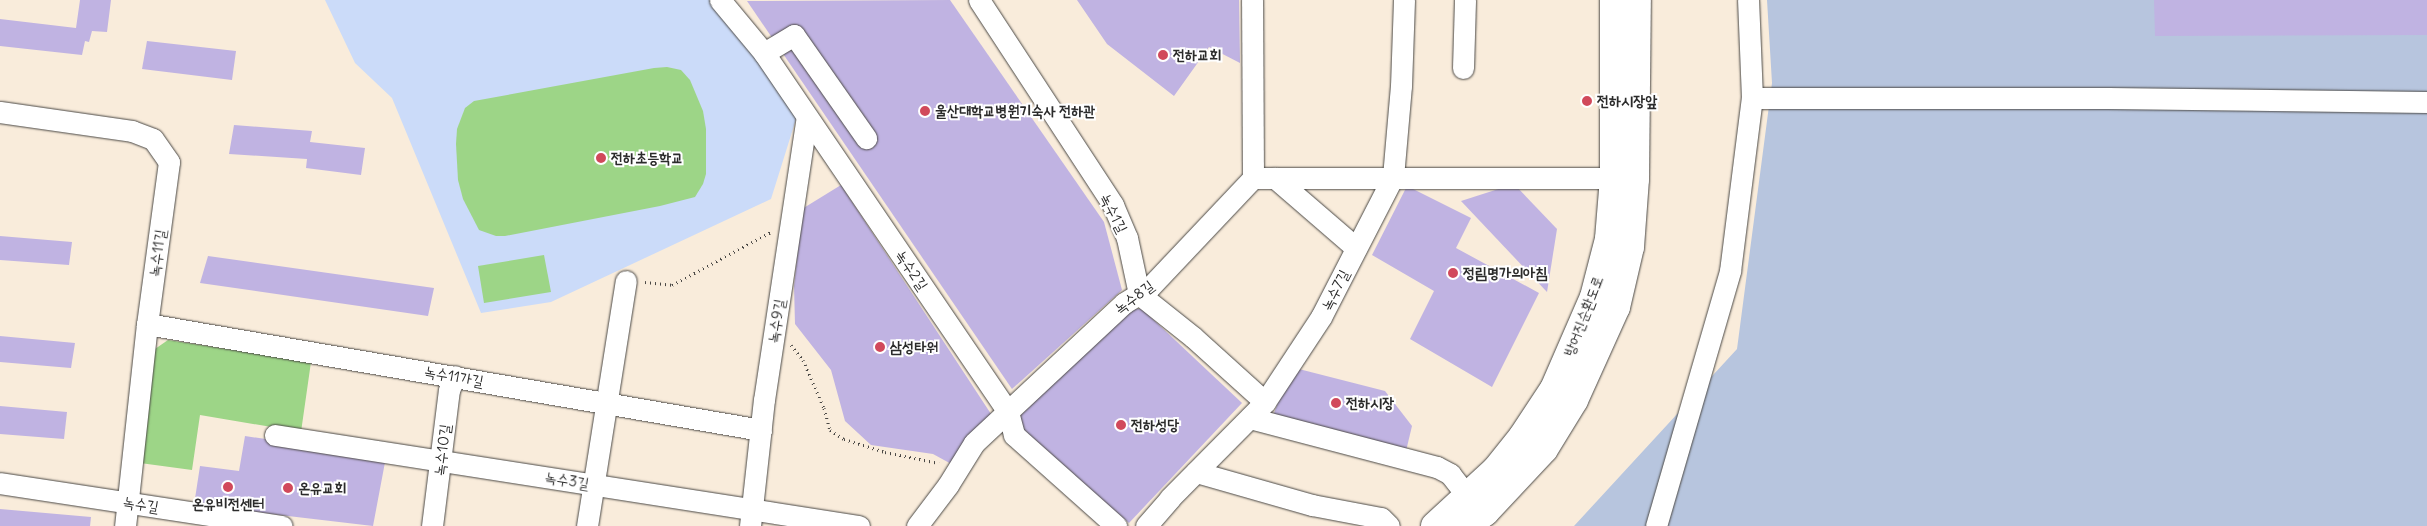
<!DOCTYPE html>
<html>
<head>
<meta charset="utf-8">
<style>
  body { margin:0 }
  #map { position:relative; width:2427px; height:526px; overflow:hidden; background:#f9ecdb; font-family:Delius,"Poor Story",sans-serif }
  div>[style] { position:absolute }
  [style*='--x'] { left:calc(var(--x)*1px); top:calc(var(--y)*1px); width:calc(var(--w)*1px); rotate:calc(var(--a)*1deg) }
  .built>* { inset:0; background:#cbdbf9 }
  .industrial>* { inset:0; background:#b7c5de }
  .green>* { inset:0; background:#9dd587 }
  .building>* { inset:0; background:#c0b3e2 }
  .path>* { height:3px; margin-top:-1.5px; transform-origin:0; background:repeating-linear-gradient(90deg,#4a4845 0 1px,transparent 0 5px) }
  .roads { filter:drop-shadow(0 0 1px #4a4845) drop-shadow(0 0 1px #4a4845) }
  .minor>* { height:21px; margin:-10.5px; padding:0 10.5px; transform-origin:10.5px; border-radius:10.5px; background:#fff }
  .major>* { height:28px; margin:-14px; padding:0 14px; transform-origin:14px; border-radius:14px; background:#fff }
  .dots>* { width:14px; height:14px; translate:-50% -50%; box-sizing:border-box; border:2px solid #fff; border-radius:50% }
  span { translate:-50% -50%; white-space:nowrap; text-align:center; line-height:1.15; -webkit-text-stroke:4px #fff; paint-order:stroke }
  .poi-label { font-size:15px; color:#2b2b2b; font-weight:700 }
  .left { translate:0 -50%; text-align:left }
  .street-label { font-size:15px; color:#2b2b2b }
</style>
</head>
<body>
<div id="map">
  <div class="built">
    <div style="clip-path:polygon(325px 0,710px 0,731px 23px,797px 116px,771px 199px,551px 302px,481px 313px,392px 98px,355px 63px)"></div>
  </div>
  <div class="industrial">
    <div style="clip-path:polygon(1767px 0,2427px 0,2427px 526px,1574px 526px,1737px 349px,1772px 83px)"></div>
  </div>
  <div class="green">
    <div style="clip-path:polygon(654px 68px,667px 67px,681px 70px,690px 80px,703px 111px,706px 129px,706px 174px,703px 184px,695px 197px,660px 206px,505px 236px,496px 236px,479px 230px,463px 199px,458px 180px,456px 144px,457px 129px,465px 108px,474px 101px)"></div>
    <div style="clip-path:polygon(544px 255px,551px 292px,484px 303px,478px 266px)"></div>
    <div style="clip-path:polygon(168px 340px,311px 362px,301px 432px,200px 415px,192px 470px,140px 463px,155px 349px)"></div>
  </div>
  <div class="building">
    <div style="clip-path:polygon(80px 0,111px 0,107px 32px,92px 31px,89px 42px,85px 41px,82px 55px,0 46px,0 19px,76px 28px)"></div>
    <div style="clip-path:polygon(950px 0,1104px 222px,1122px 290px,1012px 389px,747px 1px)"></div>
    <div style="clip-path:polygon(1077px 0,1239px 0,1240px 63px,1209px 47px,1174px 96px,1107px 44px)"></div>
    <div style="clip-path:polygon(2154px 0,2427px 0,2427px 35px,2155px 36px)"></div>
    <div style="clip-path:polygon(147px 41px,236px 51px,232px 80px,142px 69px)"></div>
    <div style="clip-path:polygon(234px 125px,312px 131px,310px 142px,365px 148px,361px 175px,306px 168px,307px 159px,229px 154px)"></div>
    <div style="clip-path:polygon(1514px 184px,1557px 229px,1547px 292px,1461px 201px)"></div>
    <div style="clip-path:polygon(841px 185px,993px 417px,955px 466px,933px 454px,871px 445px,845px 421px,831px 370px,795px 324px,794px 286px,802px 209px)"></div>
    <div style="clip-path:polygon(1407px 186px,1471px 218px,1456px 248px,1539px 293px,1492px 387px,1410px 339px,1434px 291px,1372px 255px)"></div>
    <div style="clip-path:polygon(0 236px,72px 242px,69px 265px,0 260px)"></div>
    <div style="clip-path:polygon(208px 256px,434px 288px,428px 316px,200px 283px)"></div>
    <div style="clip-path:polygon(1127px 309px,1142px 309px,1242px 403px,1129px 523px,1021px 435px,1021px 415px)"></div>
    <div style="clip-path:polygon(0 336px,75px 343px,71px 368px,0 362px)"></div>
    <div style="clip-path:polygon(1291px 367px,1385px 391px,1412px 426px,1406px 451px,1273px 416px)"></div>
    <div style="clip-path:polygon(0 406px,67px 412px,64px 439px,0 434px)"></div>
    <div style="clip-path:polygon(245px 436px,386px 457px,373px 526px,194px 505px,200px 466px,239px 471px)"></div>
    <div style="clip-path:polygon(0 509px,91px 517px,90px 526px,0 526px)"></div>
  </div>
  <div class="path">
    <div style="--x:645;--y:282;--w:27;--a:6"></div>
    <div style="--x:672;--y:285;--w:112;--a:-28.2"></div>
    <div style="--x:791;--y:345;--w:19;--a:51"></div>
    <div style="--x:803;--y:360;--w:52;--a:66.4"></div>
    <div style="--x:824;--y:408;--w:23;--a:75"></div>
    <div style="--x:830;--y:430;--w:17;--a:33"></div>
    <div style="--x:844;--y:439;--w:43;--a:17.6"></div>
    <div style="--x:885;--y:452;--w:55;--a:11.5"></div>
  </div>
  <div class="roads">
    <div class="minor">
      <div style="--x:720;--y:0;--w:69;--a:50.3"></div>
      <div style="--x:764;--y:53;--w:434;--a:55.8"></div>
      <div style="--x:1008;--y:412;--w:24;--a:75"></div>
      <div style="--x:1014;--y:435;--w:137;--a:41.7"></div>
      <div style="--x:979;--y:0;--w:245;--a:56.8"></div>
      <div style="--x:1113;--y:205;--w:36;--a:67"></div>
      <div style="--x:1127;--y:238;--w:57;--a:77.9"></div>
      <div style="--x:1139;--y:294;--w:69;--a:38.5"></div>
      <div style="--x:1193;--y:337;--w:97;--a:42.1"></div>
      <div style="--x:764;--y:53;--w:35;--a:-31"></div>
      <div style="--x:794;--y:35;--w:126;--a:55"></div>
      <div style="--x:1463;--y:68;--w:68;--a:-88.3"></div>
      <div style="--x:1752;--y:98;--w:356;--a:0"></div>
      <div style="--x:2108;--y:98;--w:319;--a:0.7"></div>
      <div style="--x:0;--y:112;--w:133;--a:8.2"></div>
      <div style="--x:132;--y:131;--w:22;--a:21"></div>
      <div style="--x:153;--y:139;--w:28;--a:55"></div>
      <div style="--x:169;--y:162;--w:163;--a:97.7"></div>
      <div style="--x:147;--y:324;--w:203;--a:96.2"></div>
      <div style="--x:1253;--y:178;--w:361;--a:0"></div>
      <div style="--x:1275;--y:178;--w:107;--a:40.8"></div>
      <div style="--x:147;--y:324;--w:623;--a:9.79"></div>
      <div style="--x:1250;--y:418;--w:193;--a:14.7"></div>
      <div style="--x:1437;--y:467;--w:15;--a:28"></div>
      <div style="--x:1450;--y:474;--w:29;--a:52"></div>
      <div style="--x:275;--y:435;--w:591;--a:8.86"></div>
      <div style="--x:1196;--y:472;--w:121;--a:15.9"></div>
      <div style="--x:1312;--y:505;--w:70;--a:10.7"></div>
      <div style="--x:1381;--y:518;--w:11;--a:45"></div>
      <div style="--x:0;--y:483;--w:285;--a:8.7"></div>
      <div style="--x:432;--y:526;--w:137;--a:-82.9"></div>
      <div style="--x:449;--y:390;--w:15;--a:-67"></div>
      <div style="--x:587;--y:526;--w:248;--a:-81"></div>
      <div style="--x:750;--y:526;--w:127;--a:-83.7"></div>
      <div style="--x:764;--y:400;--w:286;--a:-81.4"></div>
      <div style="--x:917;--y:526;--w:51;--a:-52.9"></div>
      <div style="--x:948;--y:485;--w:49;--a:-58.2"></div>
      <div style="--x:974;--y:443;--w:205;--a:-43"></div>
      <div style="--x:1124;--y:303;--w:29;--a:-31"></div>
      <div style="--x:1149;--y:288;--w:151;--a:-46.6"></div>
      <div style="--x:1253;--y:178;--w:178;--a:-90.3"></div>
      <div style="--x:1146;--y:526;--w:37;--a:-49"></div>
      <div style="--x:1170;--y:498;--w:135;--a:-45.3"></div>
      <div style="--x:1265;--y:402;--w:102;--a:-56.6"></div>
      <div style="--x:1321;--y:317;--w:157;--a:-62.8"></div>
      <div style="--x:1393;--y:177;--w:91;--a:-85"></div>
      <div style="--x:1401;--y:86;--w:86;--a:-88"></div>
      <div style="--x:1656;--y:526;--w:266;--a:-73.8"></div>
      <div style="--x:1730;--y:271;--w:174;--a:-82.8"></div>
      <div style="--x:1752;--y:98;--w:98;--a:-92.3"></div>
    </div>
    <div class="major">
      <div style="--x:1435;--y:526;--w:83;--a:-42.6"></div>
      <div style="--x:1496;--y:470;--w:43;--a:-51.5"></div>
      <div style="--x:1523;--y:436;--w:56;--a:-56.6"></div>
      <div style="--x:1554;--y:389;--w:100;--a:-66.5"></div>
      <div style="--x:1594;--y:297;--w:60;--a:-75.5"></div>
      <div style="--x:1609;--y:239;--w:61;--a:-85.3"></div>
      <div style="--x:1614;--y:178;--w:178;--a:-90"></div>
      <div style="--x:1467;--y:526;--w:23;--a:-38"></div>
      <div style="--x:1485;--y:512;--w:86;--a:-46.9"></div>
      <div style="--x:1544;--y:449;--w:57;--a:-58.5"></div>
      <div style="--x:1574;--y:400;--w:102;--a:-65.7"></div>
      <div style="--x:1616;--y:307;--w:62;--a:-76.9"></div>
      <div style="--x:1630;--y:247;--w:68;--a:-85.8"></div>
      <div style="--x:1635;--y:179;--w:179;--a:-89.4"></div>
    </div>
  </div>
  <div class="dots">
    <div style="left:1163px;top:55px;background:#d1495b"></div>
    <div style="left:1587px;top:101px;background:#d1495b"></div>
    <div style="left:925px;top:111px;background:#d1495b"></div>
    <div style="left:601px;top:158px;background:#d1495b"></div>
    <div style="left:1453px;top:273px;background:#d1495b"></div>
    <div style="left:880px;top:347px;background:#d1495b"></div>
    <div style="left:1336px;top:403px;background:#d1495b"></div>
    <div style="left:1121px;top:425px;background:#d1495b"></div>
    <div style="left:228px;top:487px;background:#d1495b"></div>
    <div style="left:288px;top:488px;background:#d1495b"></div>
  </div>
  <div class="poi-label">
    <span class="left" style="left:1173px;top:55px">전하교회</span>
    <span class="left" style="left:1597px;top:101px">전하시장앞</span>
    <span class="left" style="left:935px;top:111px">울산대학교병원기숙사 전하관</span>
    <span class="left" style="left:611px;top:158px">전하초등학교</span>
    <span class="left" style="left:1463px;top:273px">정림명가의아침</span>
    <span class="left" style="left:890px;top:347px">삼성타워</span>
    <span class="left" style="left:1346px;top:403px">전하시장</span>
    <span class="left" style="left:1131px;top:425px">전하성당</span>
    <span class="left" style="left:298px;top:488px">온유교회</span>
    <span style="left:228px;top:504px">온유비전센터</span>
  </div>
  <div class="street-label">
    <span style="left:1114px;top:213px;rotate:63deg">녹수1길</span>
    <span style="left:157px;top:253px;rotate:-82deg">녹수11길</span>
    <span style="left:912px;top:270px;rotate:56deg">녹수2길</span>
    <span style="left:1335px;top:290px;rotate:-63deg">녹수7길</span>
    <span style="left:1134px;top:297px;rotate:-37deg">녹수8길</span>
    <span style="left:1583px;top:316px;rotate:-69deg">방어진순환도로</span>
    <span style="left:776px;top:321px;rotate:-81deg">녹수9길</span>
    <span style="left:454px;top:376px;rotate:10deg">녹수11가길</span>
    <span style="left:442px;top:450px;rotate:-83deg">녹수10길</span>
    <span style="left:567px;top:480px;rotate:9deg">녹수3길</span>
    <span style="left:141px;top:504px;rotate:9deg">녹수길</span>
  </div>
</div>
</body>
</html>
